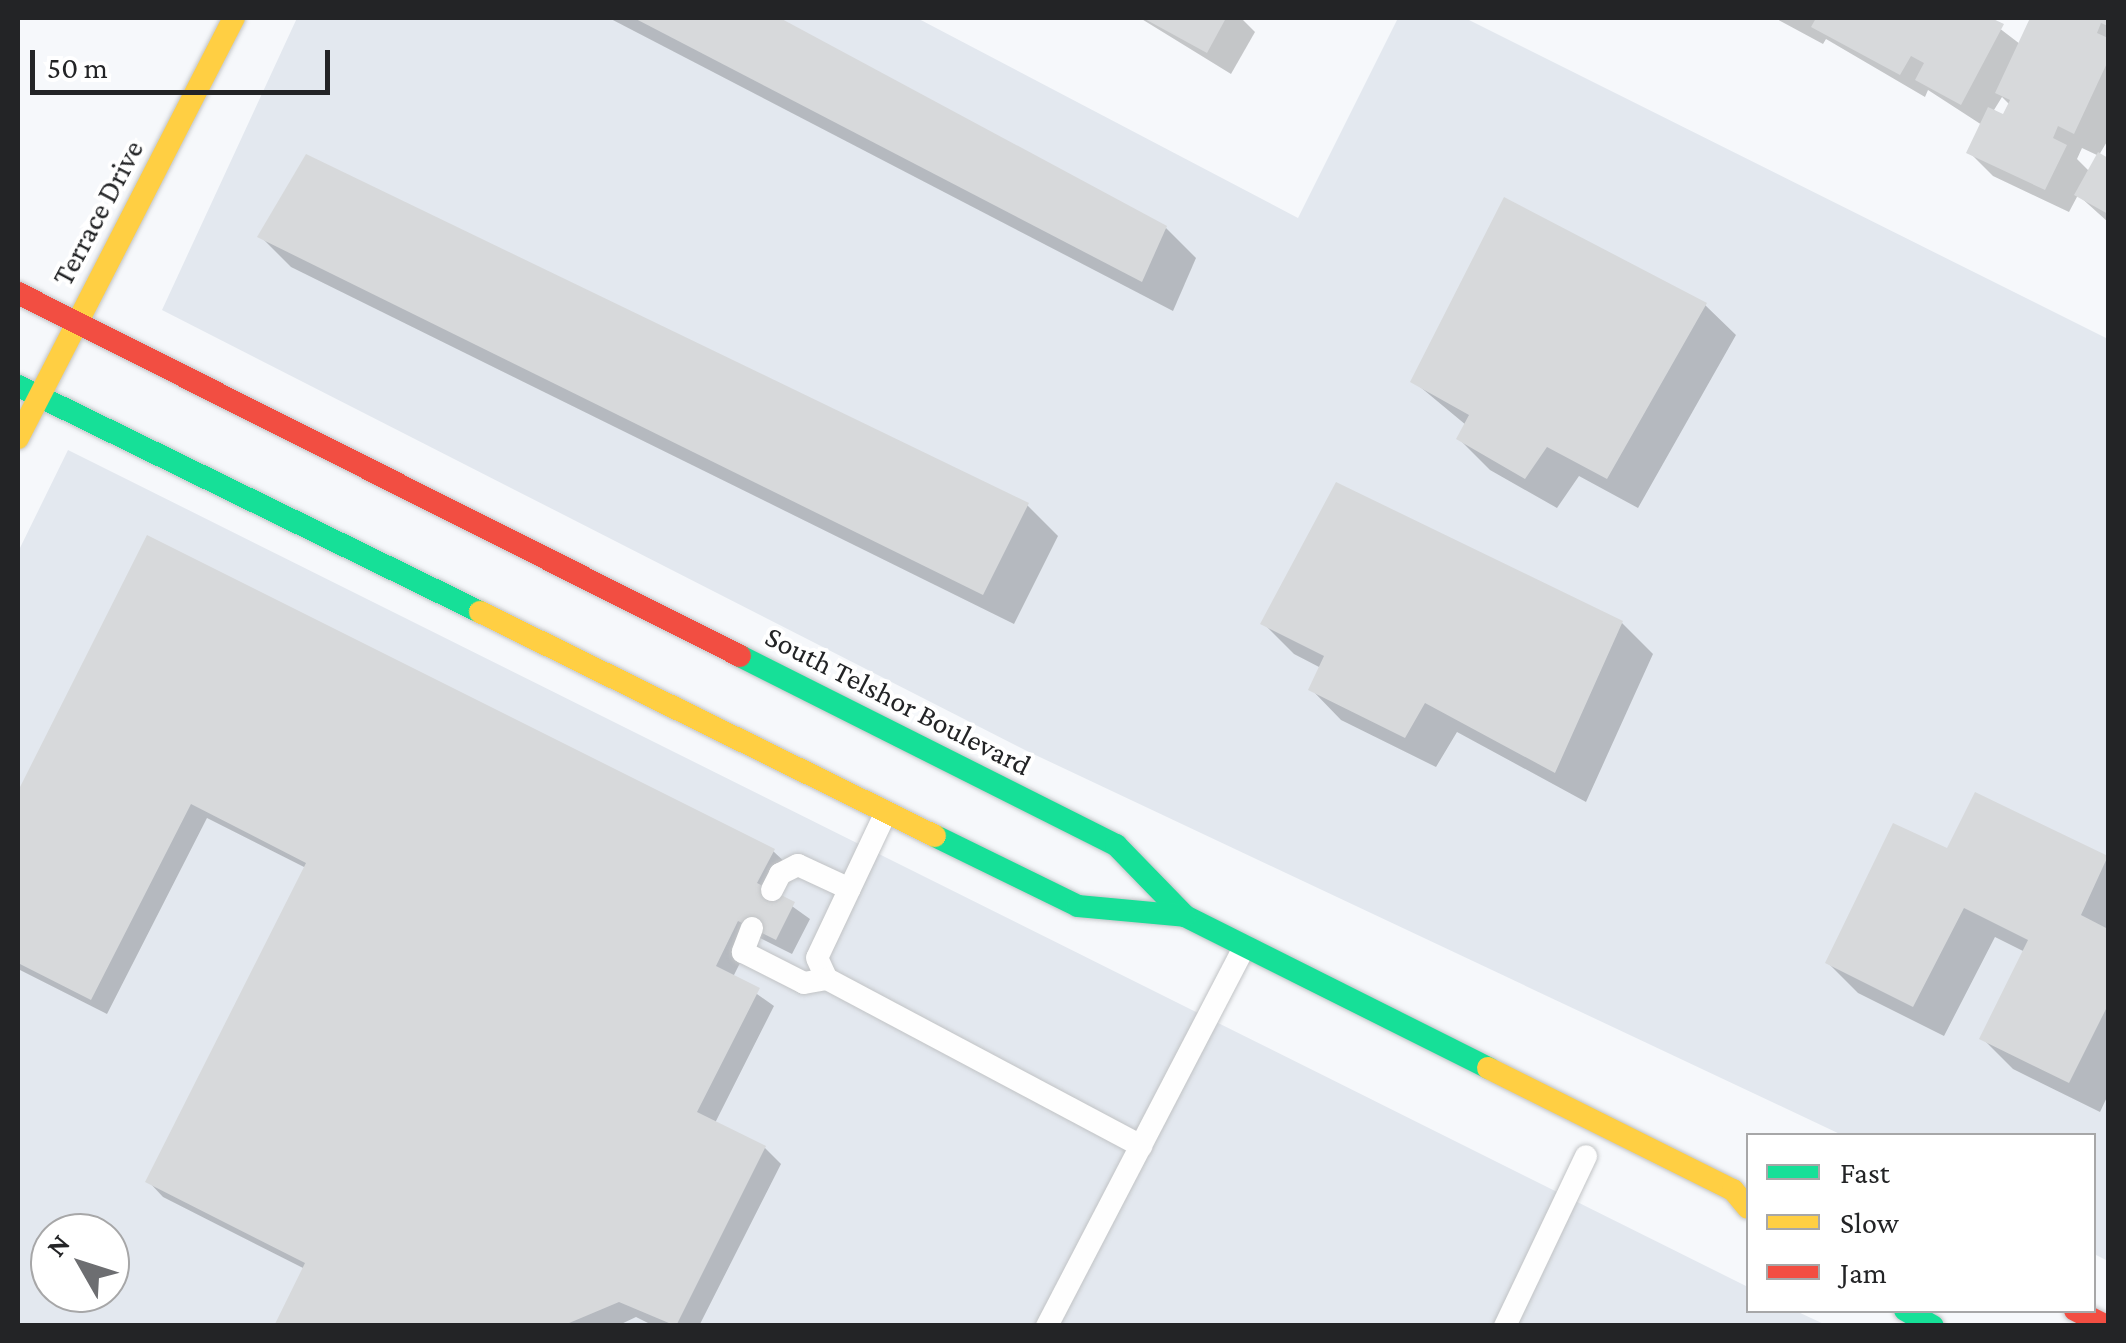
<!DOCTYPE html>
<html>
<head>
<meta charset="utf-8">
<style>
  body { margin:0 }
  #map { position:relative; width:2126px; height:1343px; overflow:hidden; background:#f6f8fb; font-family:"Crimson Pro",serif }
  div>[style] { position:absolute }
  [style*='--x'] { left:calc(var(--x)*1px); top:calc(var(--y)*1px); width:calc(var(--w)*1px); rotate:calc(var(--a)*1deg) }
  .built>* { inset:0; background:#e3e8ef }
  .shadow>* { inset:0; background:#0003 }
  .building>* { inset:0; background:#d7d9db }
  .roads { filter:drop-shadow(0 0 2px #c1c3c5) drop-shadow(0 0 2px #c1c3c5) }
  .lane>* { height:22px; margin:-11px; padding:0 11px; transform-origin:11px; border-radius:11px; background:#fefefe }
  .fast>* { height:22px; margin:-11px; padding:0 11px; transform-origin:11px; border-radius:11px; background:#16e098 }
  .slow>* { height:22px; margin:-11px; padding:0 11px; transform-origin:11px; border-radius:11px; background:#ffcf43 }
  .jam>* { height:22px; margin:-11px; padding:0 11px; transform-origin:11px; border-radius:11px; background:#f24e42 }
  span { translate:-50% -50%; white-space:nowrap; text-align:center; line-height:1.15; -webkit-text-stroke:8px #fff; paint-order:stroke }
  .street-label { font-size:30px; color:#232426 }
  .frame { position:absolute; inset:0; border:20px solid #232426; pointer-events:none }
  .legend { position:absolute; left:1746px; top:1133px; width:350px; height:180px; box-sizing:border-box; background:#fff; border:2px solid #a7a7a8; margin:0; padding:12px 18px; list-style:none; font-size:30px; color:#232426 }
  .legend li { display:flex; align-items:center; gap:20px; height:50px }
  .legend b { width:50px; border:2px solid #a7a7a8 }
  .north { position:absolute; left:30px; top:1213px; width:100px; height:100px; box-sizing:border-box; background:#fff; border:2px solid #a7a7a8; border-radius:50%; rotate:309deg; font-size:28px; font-weight:700; line-height:40px; text-align:center; color:#232426 }
  .north::after { content:''; display:block; margin:auto; width:35px; height:45px; background:#6d6e71; clip-path:polygon(50% 0,100% 100%,50% 72%,0 100%) }
  .scale { position:absolute; left:30px; top:50px; width:300px; height:45px; box-sizing:border-box; border:5px solid #232426; border-top:0; padding-left:12px; font-size:30px; line-height:35px; white-space:nowrap; color:#232426; -webkit-text-stroke:8px #fff; paint-order:stroke }
</style>
</head>
<body>
<div id="map">
  <div class="built">
    <div style="clip-path:polygon(297px 18px,917px 18px,1298px 218px,1398px 18px,1465px 18px,2108px 339px,2108px 1261px,2094px 1254px,2094px 1136px,1842px 1135px,1027px 751px,162px 310px)"></div>
    <div style="clip-path:polygon(evenodd,68px 450px,1748px 1287px,1748px 1310px,1796px 1311px,1826px 1325px,18px 1325px,18px 552px,68px 450px,50px 1233px,110px 1233px,110px 1293px,50px 1293px,50px 1233px)"></div>
  </div>
  <div class="shadow">
    <div style="clip-path:polygon(609px 18px,775px 18px,1166px 228px,1196px 258px,1173px 311px)"></div>
    <div style="clip-path:polygon(1140px 18px,1241px 18px,1255px 32px,1231px 74px)"></div>
    <div style="clip-path:polygon(evenodd,1775px 18px,1986px 18px,2020px 44px,2033px 18px,2108px 18px,2108px 140px,2099px 155px,2108px 161px,2108px 222px,2078px 195px,2069px 212px,1993px 176px,1969px 152px,1982px 125px,1928px 90px,1925px 97px,1826px 39px,1823px 44px,1775px 18px,2002px 97px,2010px 105px,2005px 117px,1994px 110px,2002px 97px,1775px 18px,2082px 148px,2099px 156px,2090px 172px,2077px 159px,2082px 148px)"></div>
    <div style="clip-path:polygon(260px 236px,1027px 505px,1058px 536px,1014px 624px,291px 267px)"></div>
    <div style="clip-path:polygon(1705px 305px,1736px 335px,1638px 508px,1579px 476px,1557px 508px,1490px 470px,1459px 439px,1466px 425px,1413px 381px)"></div>
    <div style="clip-path:polygon(1337px 486px,1622px 623px,1653px 654px,1586px 802px,1457px 732px,1436px 767px,1341px 720px,1311px 689px,1321px 668px,1294px 654px,1263px 623px)"></div>
    <div style="clip-path:polygon(149px 538px,773px 851px,789px 866px,775px 894px,810px 919px,792px 954px,754px 935px,733px 977px,774px 1006px,715px 1123px,765px 1148px,781px 1164px,699px 1326px,654px 1326px,636px 1317px,617px 1326px,277px 1326px,305px 1269px,163px 1197px,148px 1181px,306px 868px,207px 818px,107px 1014px,18px 969px,18px 797px)"></div>
    <div style="clip-path:polygon(1976px 796px,2108px 859px,2108px 1095px,2100px 1112px,2013px 1069px,1982px 1038px,2025px 952px,1995px 937px,1944px 1036px,1858px 993px,1828px 963px,1948px 851px)"></div>
  </div>
  <div class="building">
    <div style="clip-path:polygon(634px 18px,780px 18px,1167px 226px,1142px 282px)"></div>
    <div style="clip-path:polygon(1143px 18px,1226px 18px,1207px 53px)"></div>
    <div style="clip-path:polygon(1816px 18px,1991px 18px,2004px 24px,1961px 105px,1915px 80px,1924px 63px,1911px 56px,1900px 75px,1811px 27px)"></div>
    <div style="clip-path:polygon(2030px 18px,2108px 18px,2108px 26px,2101px 23px,2097px 33px,2108px 38px,2108px 61px,2074px 134px,2058px 126px,2053px 138px,2067px 145px,2045px 190px,1966px 153px,1988px 107px,2003px 114px,2010px 100px,1995px 93px)"></div>
    <div style="clip-path:polygon(2098px 152px,2108px 158px,2108px 214px,2074px 195px)"></div>
    <div style="clip-path:polygon(306px 154px,1029px 503px,983px 595px,257px 237px)"></div>
    <div style="clip-path:polygon(1504px 197px,1707px 303px,1607px 479px,1547px 447px,1525px 479px,1456px 439px,1469px 415px,1410px 382px)"></div>
    <div style="clip-path:polygon(1336px 482px,1623px 621px,1555px 773px,1425px 703px,1405px 738px,1308px 690px,1324px 656px,1260px 624px)"></div>
    <div style="clip-path:polygon(147px 535px,775px 849px,757px 883px,795px 902px,776px 940px,738px 921px,716px 966px,760px 988px,697px 1112px,766px 1146px,676px 1326px,619px 1302px,562px 1326px,274px 1326px,305px 1263px,145px 1182px,306px 863px,191px 804px,91px 1000px,18px 963px,18px 791px)"></div>
    <div style="clip-path:polygon(1975px 792px,2108px 856px,2081px 915px,2108px 929px,2108px 1005px,2069px 1083px,1979px 1039px,2028px 940px,1964px 908px,1913px 1007px,1825px 963px,1893px 823px,1947px 848px)"></div>
  </div>
  <div class="roads">
    <div class="lane">
      <div style="--x:886;--y:812;--w:161;--a:115.3"></div>
      <div style="--x:817;--y:958;--w:23;--a:65"></div>
      <div style="--x:827;--y:979;--w:356;--a:28"></div>
      <div style="--x:772;--y:890;--w:18;--a:-63"></div>
      <div style="--x:780;--y:874;--w:20;--a:-27"></div>
      <div style="--x:798;--y:865;--w:57;--a:24.8"></div>
      <div style="--x:752;--y:928;--w:26;--a:111"></div>
      <div style="--x:743;--y:952;--w:68;--a:26.9"></div>
      <div style="--x:804;--y:983;--w:23;--a:-10"></div>
      <div style="--x:1047;--y:1326;--w:428;--a:-62.5"></div>
      <div style="--x:1505;--y:1326;--w:188;--a:-64.5"></div>
    </div>
    <div class="fast">
      <div style="--x:18;--y:386;--w:514;--a:26.07"></div>
      <div style="--x:740;--y:656;--w:421;--a:26.7"></div>
      <div style="--x:1116;--y:845;--w:99;--a:45.8"></div>
      <div style="--x:1185;--y:916;--w:339;--a:26.6"></div>
      <div style="--x:935;--y:836;--w:159;--a:26.1"></div>
      <div style="--x:1078;--y:906;--w:107;--a:5.3"></div>
      <div style="--x:1905;--y:1310;--w:32;--a:30"></div>
    </div>
    <div class="slow">
      <div style="--x:18;--y:438;--w:472;--a:-62.8"></div>
      <div style="--x:480;--y:612;--w:507;--a:26.21"></div>
      <div style="--x:1488;--y:1068;--w:274;--a:26.5"></div>
      <div style="--x:1733;--y:1190;--w:23;--a:50"></div>
    </div>
    <div class="jam">
      <div style="--x:18;--y:293;--w:808;--a:26.69"></div>
      <div style="--x:2075;--y:1310;--w:36;--a:27"></div>
    </div>
  </div>
  <div class="street-label">
    <span style="left:98px;top:213px;rotate:-62deg">Terrace Drive</span>
    <span style="left:898px;top:701px;rotate:27deg">South Telshor Boulevard</span>
  </div>
  <div class="frame"></div>
  <ul class="legend">
  <li><b style="height:12px;background:#16e098"></b>Fast</li>
  <li><b style="height:12px;background:#ffcf43"></b>Slow</li>
  <li><b style="height:12px;background:#f24e42"></b>Jam</li>
  </ul>
  <div class="north">N</div>
  <div class="scale">50 m</div>
</div>
</body>
</html>
